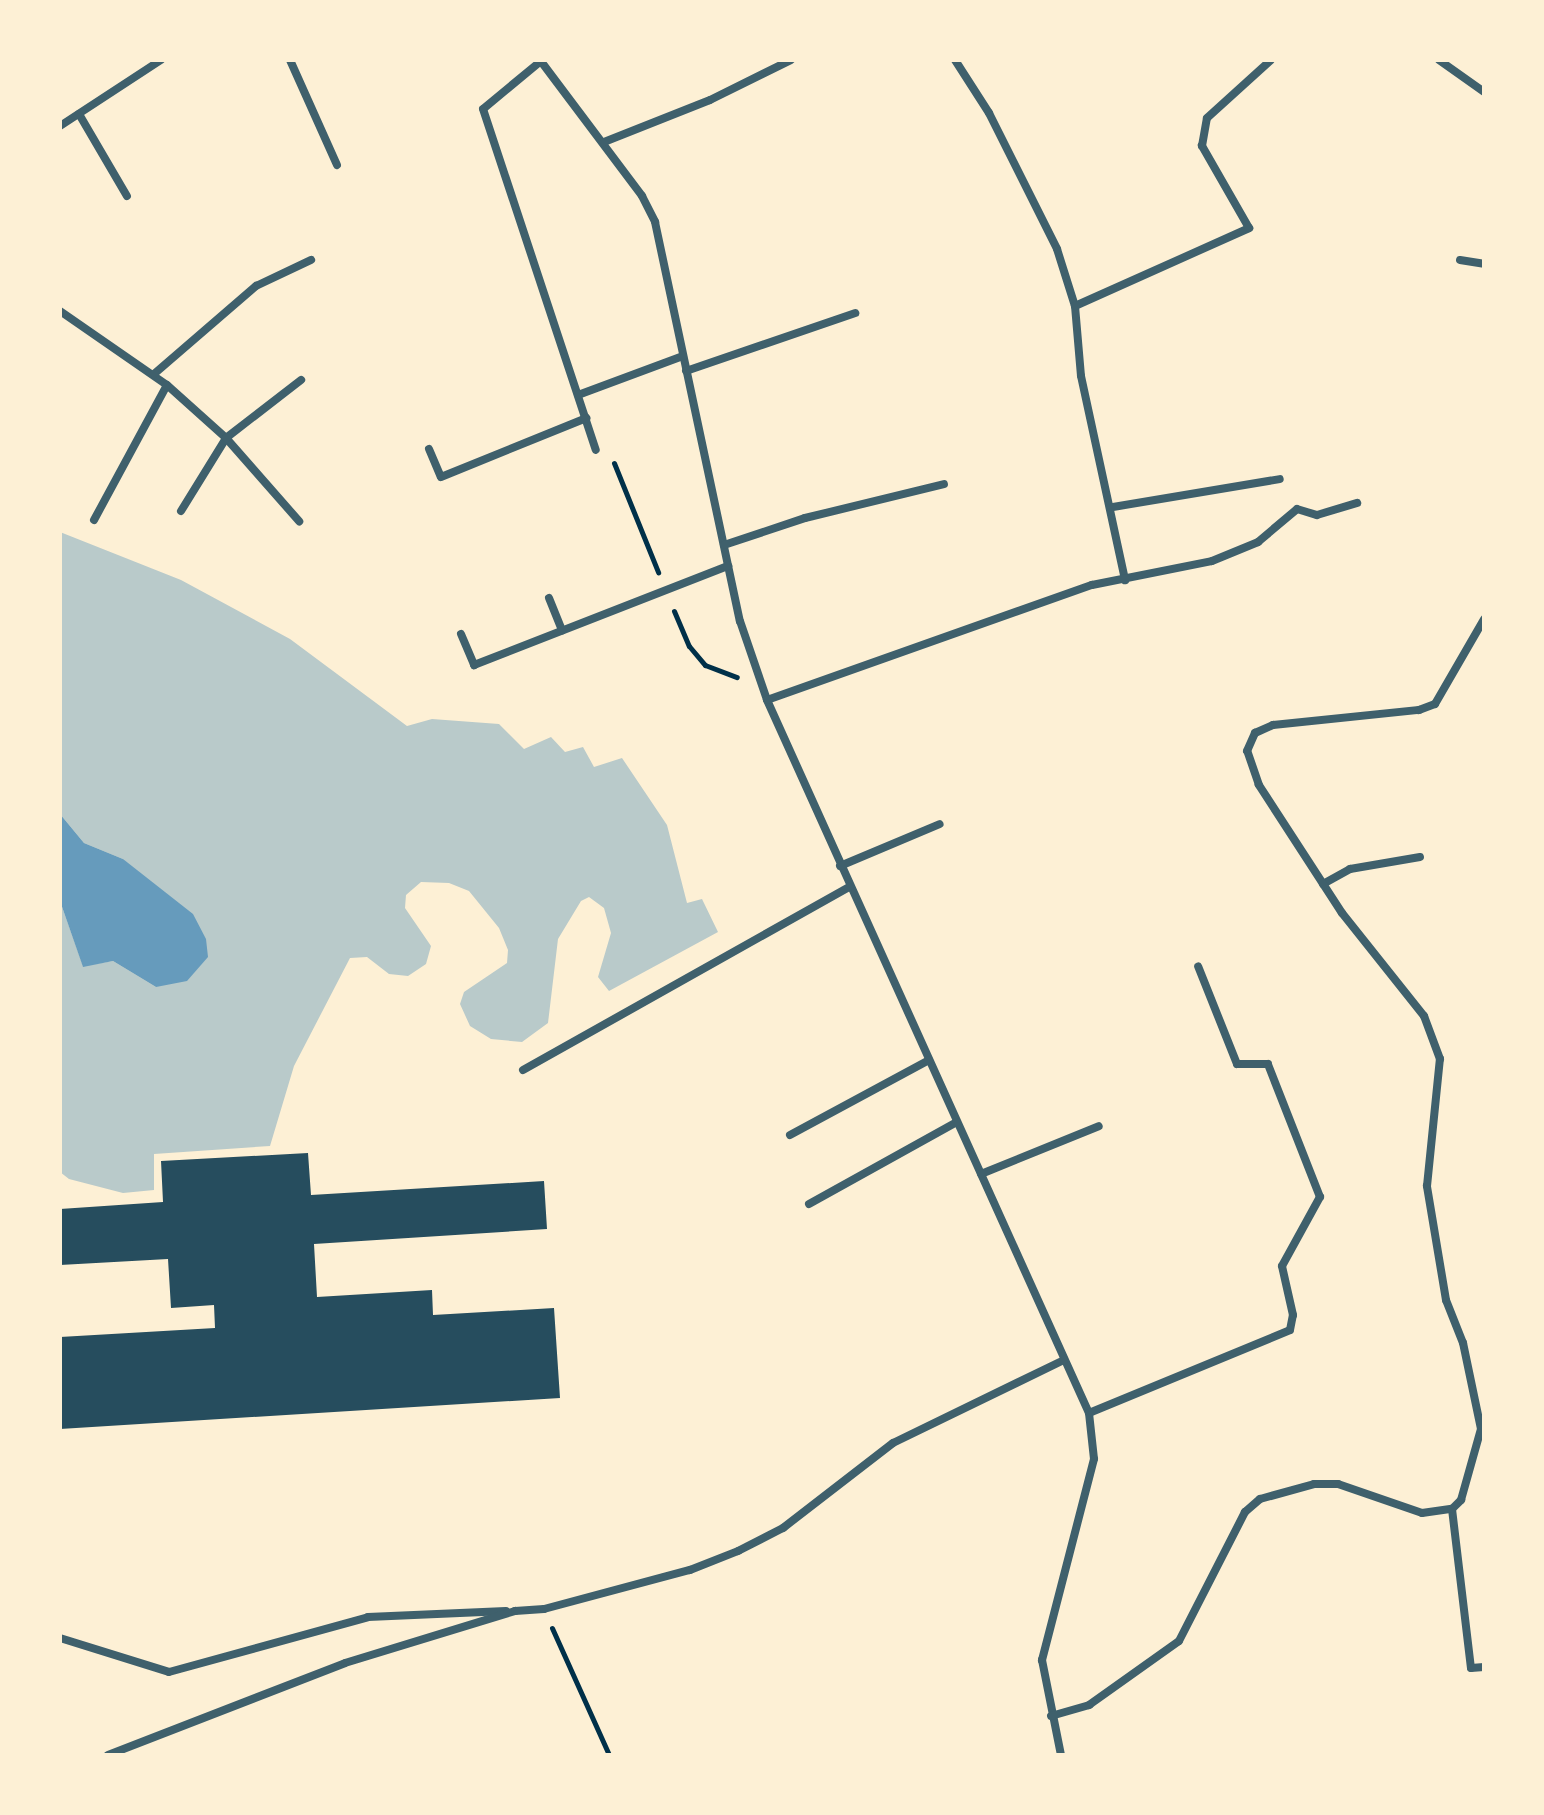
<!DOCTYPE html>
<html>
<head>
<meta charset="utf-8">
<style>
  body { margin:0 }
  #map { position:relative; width:1544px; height:1815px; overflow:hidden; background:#fdf0d5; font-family:Cabin,sans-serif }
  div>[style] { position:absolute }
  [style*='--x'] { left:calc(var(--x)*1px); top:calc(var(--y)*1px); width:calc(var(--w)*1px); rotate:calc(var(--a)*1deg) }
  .green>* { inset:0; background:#b9caca }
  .water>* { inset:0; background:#669bbc }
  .building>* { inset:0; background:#264d5e }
  .path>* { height:5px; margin:-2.5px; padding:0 2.5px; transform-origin:2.5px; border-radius:2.5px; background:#003049 }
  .minor>* { height:8px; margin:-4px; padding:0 4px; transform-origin:4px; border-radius:4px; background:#3f606c }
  span { translate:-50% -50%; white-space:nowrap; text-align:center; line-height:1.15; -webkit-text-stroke:7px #fdf0d5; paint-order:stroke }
  .frame { position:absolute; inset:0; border:62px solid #fdf0d5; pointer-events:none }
</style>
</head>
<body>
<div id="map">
  <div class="green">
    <div style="clip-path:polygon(60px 532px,181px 580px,290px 639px,407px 726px,432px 719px,499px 724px,524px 749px,551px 737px,565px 752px,583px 747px,594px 767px,622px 758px,667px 825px,687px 903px,702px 899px,718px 932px,609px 991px,598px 977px,611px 933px,604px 908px,589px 897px,581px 901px,558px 939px,548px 1023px,522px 1042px,491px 1039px,470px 1026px,460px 1004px,464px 992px,507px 963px,508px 950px,499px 928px,469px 891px,449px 883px,421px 882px,406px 895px,405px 908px,431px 946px,426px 964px,408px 976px,389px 974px,367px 957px,350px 958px,294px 1066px,270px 1146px,154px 1154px,154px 1190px,123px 1193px,69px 1179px,60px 1172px,60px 901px,83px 966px,113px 961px,156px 987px,123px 859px,84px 843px,60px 814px)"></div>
  </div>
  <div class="water">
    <div style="clip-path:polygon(60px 814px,84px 843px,123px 859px,193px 914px,206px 939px,208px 957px,187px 981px,156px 987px,113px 961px,83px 967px,60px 901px)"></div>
  </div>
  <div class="building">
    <div style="clip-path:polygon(308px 1153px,311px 1195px,544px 1181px,547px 1229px,314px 1244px,317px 1297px,432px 1290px,433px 1315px,554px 1308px,560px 1398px,60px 1429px,60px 1337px,215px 1328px,214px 1305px,171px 1308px,168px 1259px,60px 1265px,60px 1209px,163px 1202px,161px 1161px)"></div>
  </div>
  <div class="path">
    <div style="--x:614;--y:463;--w:118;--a:68"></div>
    <div style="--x:674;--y:611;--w:38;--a:67"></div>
    <div style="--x:689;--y:646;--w:25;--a:50"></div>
    <div style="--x:705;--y:665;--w:34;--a:21"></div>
    <div style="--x:552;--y:1628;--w:139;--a:65.8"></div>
  </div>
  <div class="minor">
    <div style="--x:290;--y:60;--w:115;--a:65.9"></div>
    <div style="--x:540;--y:60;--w:170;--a:53.1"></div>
    <div style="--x:642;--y:196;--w:29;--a:63"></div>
    <div style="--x:655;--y:222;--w:408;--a:78"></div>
    <div style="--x:740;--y:621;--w:83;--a:71.1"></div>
    <div style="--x:767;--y:700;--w:782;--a:65.7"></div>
    <div style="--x:1089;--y:1413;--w:46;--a:83.8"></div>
    <div style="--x:1094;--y:1459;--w:208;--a:104.5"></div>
    <div style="--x:1042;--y:1660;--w:97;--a:78.7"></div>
    <div style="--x:955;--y:60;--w:63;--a:57.3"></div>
    <div style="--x:989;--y:113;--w:152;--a:63.4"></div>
    <div style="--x:1057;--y:249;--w:60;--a:72.5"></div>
    <div style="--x:1075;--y:306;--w:70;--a:85.1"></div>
    <div style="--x:1081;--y:376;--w:209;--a:77.8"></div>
    <div style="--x:1439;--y:60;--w:55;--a:35.4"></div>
    <div style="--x:541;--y:61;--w:75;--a:140.4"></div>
    <div style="--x:483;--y:109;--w:359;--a:71.7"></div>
    <div style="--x:79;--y:114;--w:95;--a:59.7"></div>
    <div style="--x:60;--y:126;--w:121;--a:-33.2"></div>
    <div style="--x:604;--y:142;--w:114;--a:-21.6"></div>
    <div style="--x:710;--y:100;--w:90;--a:-26.3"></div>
    <div style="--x:1460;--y:260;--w:24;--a:9"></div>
    <div style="--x:1075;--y:306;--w:191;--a:-24.1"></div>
    <div style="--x:1249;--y:228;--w:95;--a:-119.8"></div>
    <div style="--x:1202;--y:146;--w:28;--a:-80"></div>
    <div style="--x:1207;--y:118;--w:86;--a:-42.2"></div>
    <div style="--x:60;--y:311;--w:130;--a:34.7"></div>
    <div style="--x:167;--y:385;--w:79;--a:41.9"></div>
    <div style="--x:226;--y:438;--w:111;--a:48.7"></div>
    <div style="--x:686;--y:371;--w:179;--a:-18.9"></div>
    <div style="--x:154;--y:374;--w:135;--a:-40.8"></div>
    <div style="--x:256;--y:286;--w:61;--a:-25.3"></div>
    <div style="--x:578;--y:395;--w:112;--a:-20.4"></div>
    <div style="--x:429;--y:449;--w:30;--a:67"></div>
    <div style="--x:441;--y:477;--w:157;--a:-22.1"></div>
    <div style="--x:1113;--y:507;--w:169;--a:-9.5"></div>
    <div style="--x:181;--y:511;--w:86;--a:-58.3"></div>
    <div style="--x:226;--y:438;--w:95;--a:-37.7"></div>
    <div style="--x:94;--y:520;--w:153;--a:-61.6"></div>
    <div style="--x:724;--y:545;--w:85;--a:-18.4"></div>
    <div style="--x:805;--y:518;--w:143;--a:-13.7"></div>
    <div style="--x:549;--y:598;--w:35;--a:68"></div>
    <div style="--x:461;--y:634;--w:34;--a:67"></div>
    <div style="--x:474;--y:665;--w:273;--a:-21.3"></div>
    <div style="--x:767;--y:700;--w:345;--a:-19.5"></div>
    <div style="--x:1092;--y:585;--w:122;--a:-11.3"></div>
    <div style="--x:1212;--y:561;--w:50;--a:-22.4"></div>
    <div style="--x:1258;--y:542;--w:51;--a:-40.2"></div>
    <div style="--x:1297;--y:509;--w:21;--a:17"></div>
    <div style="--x:1317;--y:515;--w:42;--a:-16.7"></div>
    <div style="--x:840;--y:866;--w:108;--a:-22.8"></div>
    <div style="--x:1323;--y:884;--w:31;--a:-29"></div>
    <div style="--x:1350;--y:869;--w:71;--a:-9.7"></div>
    <div style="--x:523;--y:1070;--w:374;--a:-29.3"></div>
    <div style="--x:790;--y:1135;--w:158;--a:-28.3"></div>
    <div style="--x:981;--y:1174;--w:127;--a:-22.1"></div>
    <div style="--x:809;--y:1204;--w:169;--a:-29"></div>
    <div style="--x:1089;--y:1413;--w:217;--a:-22.4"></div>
    <div style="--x:1290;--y:1330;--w:15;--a:-79"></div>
    <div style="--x:1293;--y:1315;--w:50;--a:-102.7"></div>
    <div style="--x:1282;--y:1266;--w:79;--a:-61.2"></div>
    <div style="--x:1320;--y:1197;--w:143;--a:-111.4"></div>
    <div style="--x:1268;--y:1064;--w:31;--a:180"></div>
    <div style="--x:1237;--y:1064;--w:105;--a:-111.7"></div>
    <div style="--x:1452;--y:1509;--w:160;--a:83.2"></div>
    <div style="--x:1471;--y:1668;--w:13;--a:-4"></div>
    <div style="--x:60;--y:1638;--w:114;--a:17.3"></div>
    <div style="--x:169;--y:1672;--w:206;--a:-15.4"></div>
    <div style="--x:368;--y:1617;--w:138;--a:-2.5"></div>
    <div style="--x:1051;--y:1716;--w:40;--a:-16"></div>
    <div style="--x:1089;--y:1705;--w:110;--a:-35.4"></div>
    <div style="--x:1179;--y:1641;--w:145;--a:-62.9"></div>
    <div style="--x:1245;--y:1512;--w:20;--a:-41"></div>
    <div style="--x:1260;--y:1499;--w:56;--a:-15.5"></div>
    <div style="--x:1314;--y:1484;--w:24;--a:0"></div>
    <div style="--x:1338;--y:1484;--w:89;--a:19"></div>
    <div style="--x:1422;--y:1513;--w:30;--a:-8"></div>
    <div style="--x:1452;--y:1509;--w:13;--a:-45"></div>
    <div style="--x:1461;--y:1500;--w:74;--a:-74.3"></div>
    <div style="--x:1481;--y:1429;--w:88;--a:-101.8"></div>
    <div style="--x:1463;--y:1343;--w:46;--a:-111.6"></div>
    <div style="--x:1446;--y:1300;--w:116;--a:-99.5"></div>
    <div style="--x:1427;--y:1186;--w:128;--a:-84.2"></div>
    <div style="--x:1440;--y:1059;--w:46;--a:-110.4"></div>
    <div style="--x:1424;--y:1016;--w:132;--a:-128.5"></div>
    <div style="--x:1342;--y:913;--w:153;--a:-123"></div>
    <div style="--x:1259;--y:785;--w:36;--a:-109"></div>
    <div style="--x:1247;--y:751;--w:20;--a:-66"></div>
    <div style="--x:1255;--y:733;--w:20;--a:-24"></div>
    <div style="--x:1273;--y:725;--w:147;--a:-5.9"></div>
    <div style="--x:1419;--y:710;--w:17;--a:-21"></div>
    <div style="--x:1435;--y:704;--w:98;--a:-60"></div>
    <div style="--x:108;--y:1755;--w:254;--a:-21.2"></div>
    <div style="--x:345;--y:1663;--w:178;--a:-17"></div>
    <div style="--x:515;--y:1611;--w:29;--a:-4"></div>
    <div style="--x:544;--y:1609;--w:151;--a:-15"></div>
    <div style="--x:690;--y:1570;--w:52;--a:-21.6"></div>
    <div style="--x:738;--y:1551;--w:51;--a:-27.1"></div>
    <div style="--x:783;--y:1528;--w:139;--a:-37.7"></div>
    <div style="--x:893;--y:1443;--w:190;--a:-25.9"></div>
  </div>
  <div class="frame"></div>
</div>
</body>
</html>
